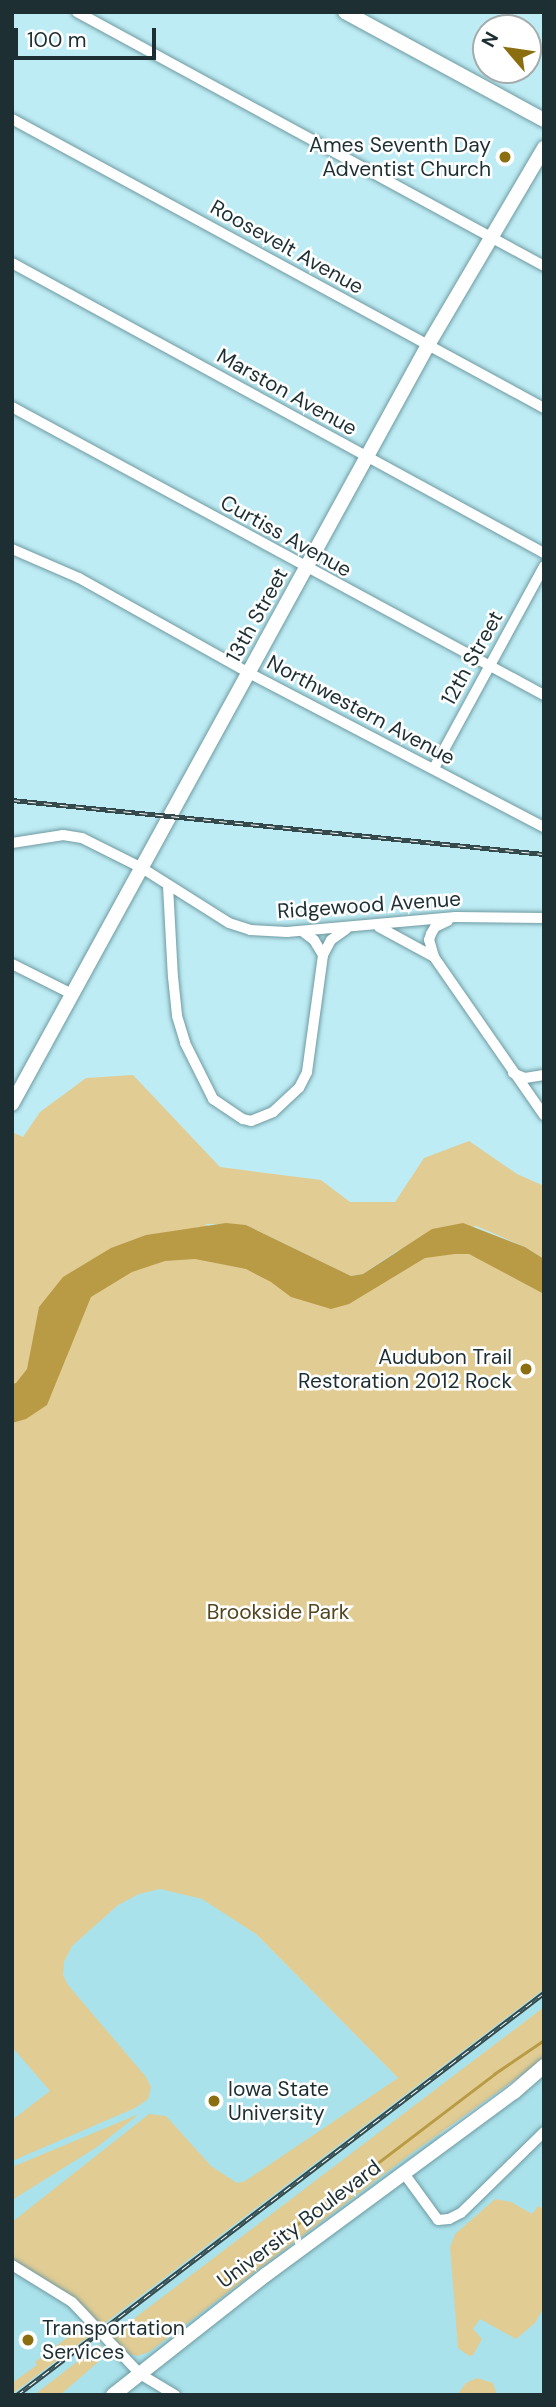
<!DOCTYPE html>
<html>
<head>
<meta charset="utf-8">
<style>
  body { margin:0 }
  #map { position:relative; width:556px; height:2407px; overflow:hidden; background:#beecf4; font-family:"DM Sans",sans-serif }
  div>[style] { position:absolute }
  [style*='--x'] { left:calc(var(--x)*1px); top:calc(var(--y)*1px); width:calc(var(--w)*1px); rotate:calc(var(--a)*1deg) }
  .built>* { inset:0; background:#aae2eb }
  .green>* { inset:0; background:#e1cc94 }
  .water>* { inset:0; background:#ba9b45 }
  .stream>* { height:2.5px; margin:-1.25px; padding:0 1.25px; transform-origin:1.25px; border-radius:1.25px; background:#ba9b45 }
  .roads { filter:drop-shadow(0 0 2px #6f9aa2) drop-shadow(0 0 2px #6f9aa2) }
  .minor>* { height:10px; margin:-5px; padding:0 5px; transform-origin:5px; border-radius:5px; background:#fff }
  .major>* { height:14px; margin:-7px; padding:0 7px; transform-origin:7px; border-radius:7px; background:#fff }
  .rail>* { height:5px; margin-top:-2.5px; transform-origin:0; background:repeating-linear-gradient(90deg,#fff 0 8px,#33494c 0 16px); box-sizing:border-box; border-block:2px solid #33494c }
  .dots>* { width:19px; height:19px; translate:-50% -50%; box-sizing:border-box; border:4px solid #fff; border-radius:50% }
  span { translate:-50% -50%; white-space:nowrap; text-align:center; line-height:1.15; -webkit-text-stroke:5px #fff; paint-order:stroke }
  .poi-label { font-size:21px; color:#1d2f32 }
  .right { translate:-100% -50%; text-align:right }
  .left { translate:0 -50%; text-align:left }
  .street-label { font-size:21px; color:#1d2f32 }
  .park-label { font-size:21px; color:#524520 }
  .frame { position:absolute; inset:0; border:14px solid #1d2f32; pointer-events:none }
  .north { position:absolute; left:472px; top:14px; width:70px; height:70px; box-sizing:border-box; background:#fff; border:2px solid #a5acad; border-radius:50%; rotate:299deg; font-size:19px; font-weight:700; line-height:28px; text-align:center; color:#1d2f32 }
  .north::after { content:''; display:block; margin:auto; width:24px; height:32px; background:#8b6e10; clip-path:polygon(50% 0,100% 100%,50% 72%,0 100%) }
  .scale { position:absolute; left:14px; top:28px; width:142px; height:32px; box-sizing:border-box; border:4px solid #1d2f32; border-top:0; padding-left:9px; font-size:21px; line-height:24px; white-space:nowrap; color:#1d2f32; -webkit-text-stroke:5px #fff; paint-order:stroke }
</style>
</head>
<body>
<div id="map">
  <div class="built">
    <div style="clip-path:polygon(12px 1802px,161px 1867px,256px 1934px,398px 2078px,408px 2092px,544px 1989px,544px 2007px,417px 2104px,445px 2141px,514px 2092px,544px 2077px,544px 2395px,12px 2395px)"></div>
  </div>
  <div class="green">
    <div style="clip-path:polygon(133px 1075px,220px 1167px,321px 1180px,350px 1202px,395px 1202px,424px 1158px,469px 1141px,517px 1174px,544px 1186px,544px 1259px,525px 1247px,476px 1226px,397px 1251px,363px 1274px,351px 1276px,246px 1225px,205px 1224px,340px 1292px,452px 1234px,544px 1277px,544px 1989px,101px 2326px,78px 2301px,12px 2259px,12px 2222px,149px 2114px,166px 2116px,211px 2166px,237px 2183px,245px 2181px,398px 2078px,256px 1934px,202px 1899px,160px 1889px,139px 1894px,118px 1905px,72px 1946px,64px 1962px,63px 1975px,68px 1985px,146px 2077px,151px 2087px,148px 2099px,135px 2108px,12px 2161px,12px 2120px,50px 2091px,12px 2047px,12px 1132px,23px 1137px,40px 1112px,86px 1078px)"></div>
    <div style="clip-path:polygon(544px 2007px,544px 2059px,412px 2153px,149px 2352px,137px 2356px,123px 2352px,111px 2336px)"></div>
    <div style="clip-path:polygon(139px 2114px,97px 2147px,12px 2200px,12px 2167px)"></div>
    <div style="clip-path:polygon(495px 2199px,511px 2202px,532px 2214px,538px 2206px,544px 2209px,544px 2307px,535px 2323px,516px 2339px,480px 2319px,473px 2329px,482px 2339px,473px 2355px,469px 2356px,458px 2348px,450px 2247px,455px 2234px)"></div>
    <div style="clip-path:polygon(84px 2330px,92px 2334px,12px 2394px,12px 2383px,37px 2365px,35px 2362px,73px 2333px)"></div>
    <div style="clip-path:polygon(100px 2344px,105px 2356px,60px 2395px,34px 2395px)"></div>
    <div style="clip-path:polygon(477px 2378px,493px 2383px,497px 2395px,457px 2395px,466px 2383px)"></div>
  </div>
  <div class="water">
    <div style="clip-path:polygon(226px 1223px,246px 1225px,351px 1276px,363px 1274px,432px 1229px,463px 1223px,525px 1247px,544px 1259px,544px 1294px,469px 1254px,455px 1254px,425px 1258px,349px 1304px,331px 1309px,291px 1297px,271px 1282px,246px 1269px,195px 1259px,165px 1261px,132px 1272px,91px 1297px,47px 1405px,26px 1419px,12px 1423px,12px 1384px,16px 1383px,27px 1369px,39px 1307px,63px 1277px,111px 1248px,146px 1235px)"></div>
  </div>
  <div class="stream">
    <div style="--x:224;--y:2280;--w:340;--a:-37.3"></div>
    <div style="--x:494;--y:2074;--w:60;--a:-34.2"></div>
  </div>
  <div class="roads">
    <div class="minor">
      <div style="--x:77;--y:12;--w:532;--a:28.54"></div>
      <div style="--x:12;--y:119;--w:605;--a:28.51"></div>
      <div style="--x:12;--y:263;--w:606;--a:28.6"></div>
      <div style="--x:12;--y:407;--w:605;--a:28.43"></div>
      <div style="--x:12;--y:549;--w:73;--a:23.4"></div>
      <div style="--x:79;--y:578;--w:195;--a:29.2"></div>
      <div style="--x:249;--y:673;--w:333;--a:27.6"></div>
      <div style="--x:434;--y:768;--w:230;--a:-61.4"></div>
      <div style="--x:12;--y:843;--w:52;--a:-8.9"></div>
      <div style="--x:63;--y:835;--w:19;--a:9"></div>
      <div style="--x:82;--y:838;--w:67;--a:26.6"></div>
      <div style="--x:142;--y:868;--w:103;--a:32.3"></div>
      <div style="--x:229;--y:923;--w:22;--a:18"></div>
      <div style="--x:250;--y:930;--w:37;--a:3"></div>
      <div style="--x:287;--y:932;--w:169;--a:-5.1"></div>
      <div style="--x:455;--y:917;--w:89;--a:0.6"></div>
      <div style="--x:168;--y:886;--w:91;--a:86.9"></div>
      <div style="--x:173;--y:977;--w:39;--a:84"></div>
      <div style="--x:177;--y:1016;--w:28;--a:73"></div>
      <div style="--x:185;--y:1043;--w:63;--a:63.4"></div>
      <div style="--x:213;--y:1099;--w:36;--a:34"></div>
      <div style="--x:243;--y:1119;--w:8;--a:14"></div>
      <div style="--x:251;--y:1121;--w:24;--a:-22"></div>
      <div style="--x:273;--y:1112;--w:35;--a:-43"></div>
      <div style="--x:299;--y:1088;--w:18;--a:-63"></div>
      <div style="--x:307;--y:1072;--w:118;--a:-82.2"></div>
      <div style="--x:323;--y:955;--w:17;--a:-121"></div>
      <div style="--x:314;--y:940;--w:15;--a:-143"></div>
      <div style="--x:379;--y:927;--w:63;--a:28.6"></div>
      <div style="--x:434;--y:957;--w:193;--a:55.2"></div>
      <div style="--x:323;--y:955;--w:17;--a:-62"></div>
      <div style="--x:331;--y:940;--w:19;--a:-36"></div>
      <div style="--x:434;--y:957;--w:18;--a:-106"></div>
      <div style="--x:429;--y:940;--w:6;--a:-72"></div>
      <div style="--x:431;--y:934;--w:8;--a:-60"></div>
      <div style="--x:435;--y:927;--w:14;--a:-25"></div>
      <div style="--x:12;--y:964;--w:67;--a:26.6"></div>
      <div style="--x:513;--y:1073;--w:13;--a:23"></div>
      <div style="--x:525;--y:1078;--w:19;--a:-9"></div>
      <div style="--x:403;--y:2172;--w:59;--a:53.9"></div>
      <div style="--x:438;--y:2220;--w:11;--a:-5"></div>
      <div style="--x:449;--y:2219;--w:13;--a:-27"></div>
      <div style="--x:461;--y:2213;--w:116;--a:-44.3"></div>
      <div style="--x:12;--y:2265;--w:70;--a:31.7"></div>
      <div style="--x:72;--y:2302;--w:99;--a:46.6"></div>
      <div style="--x:140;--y:2374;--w:41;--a:31"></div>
    </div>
    <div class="major">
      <div style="--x:345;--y:12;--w:226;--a:28.5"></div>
      <div style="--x:12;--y:1104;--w:866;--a:-61.27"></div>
      <div style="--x:428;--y:345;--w:229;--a:-59.5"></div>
      <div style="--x:113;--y:2395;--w:196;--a:-38.2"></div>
      <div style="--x:267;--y:2274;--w:307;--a:-36.4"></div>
      <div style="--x:514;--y:2092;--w:40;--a:-41"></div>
    </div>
  </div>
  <div class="rail">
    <div style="--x:12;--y:800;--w:535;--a:5.8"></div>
    <div style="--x:17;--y:2395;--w:663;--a:-37.34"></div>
  </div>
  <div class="dots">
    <div style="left:505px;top:157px;background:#8b6e10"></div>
    <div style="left:526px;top:1369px;background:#8b6e10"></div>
    <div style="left:214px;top:2101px;background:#8b6e10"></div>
    <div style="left:28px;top:2340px;background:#8b6e10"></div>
  </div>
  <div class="poi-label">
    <span class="right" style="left:491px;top:157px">Ames Seventh Day<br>Adventist Church</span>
    <span class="right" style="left:512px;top:1369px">Audubon Trail<br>Restoration 2012 Rock</span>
    <span class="left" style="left:228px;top:2101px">Iowa State<br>University</span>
    <span class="left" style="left:42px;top:2340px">Transportation<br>Services</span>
  </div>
  <div class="street-label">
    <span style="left:287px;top:247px;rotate:29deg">Roosevelt Avenue</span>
    <span style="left:287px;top:392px;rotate:29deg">Marston Avenue</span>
    <span style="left:286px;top:536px;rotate:29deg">Curtiss Avenue</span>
    <span style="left:257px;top:615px;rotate:-61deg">13th Street</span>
    <span style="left:472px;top:658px;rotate:-61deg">12th Street</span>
    <span style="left:361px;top:710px;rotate:28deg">Northwestern Avenue</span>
    <span style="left:369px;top:905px;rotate:-4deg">Ridgewood Avenue</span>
    <span style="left:299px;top:2224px;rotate:-37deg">University Boulevard</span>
  </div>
  <div class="park-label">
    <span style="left:278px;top:1612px">Brookside Park</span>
  </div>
  <div class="frame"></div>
  <div class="north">N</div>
  <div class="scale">100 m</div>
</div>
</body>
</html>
